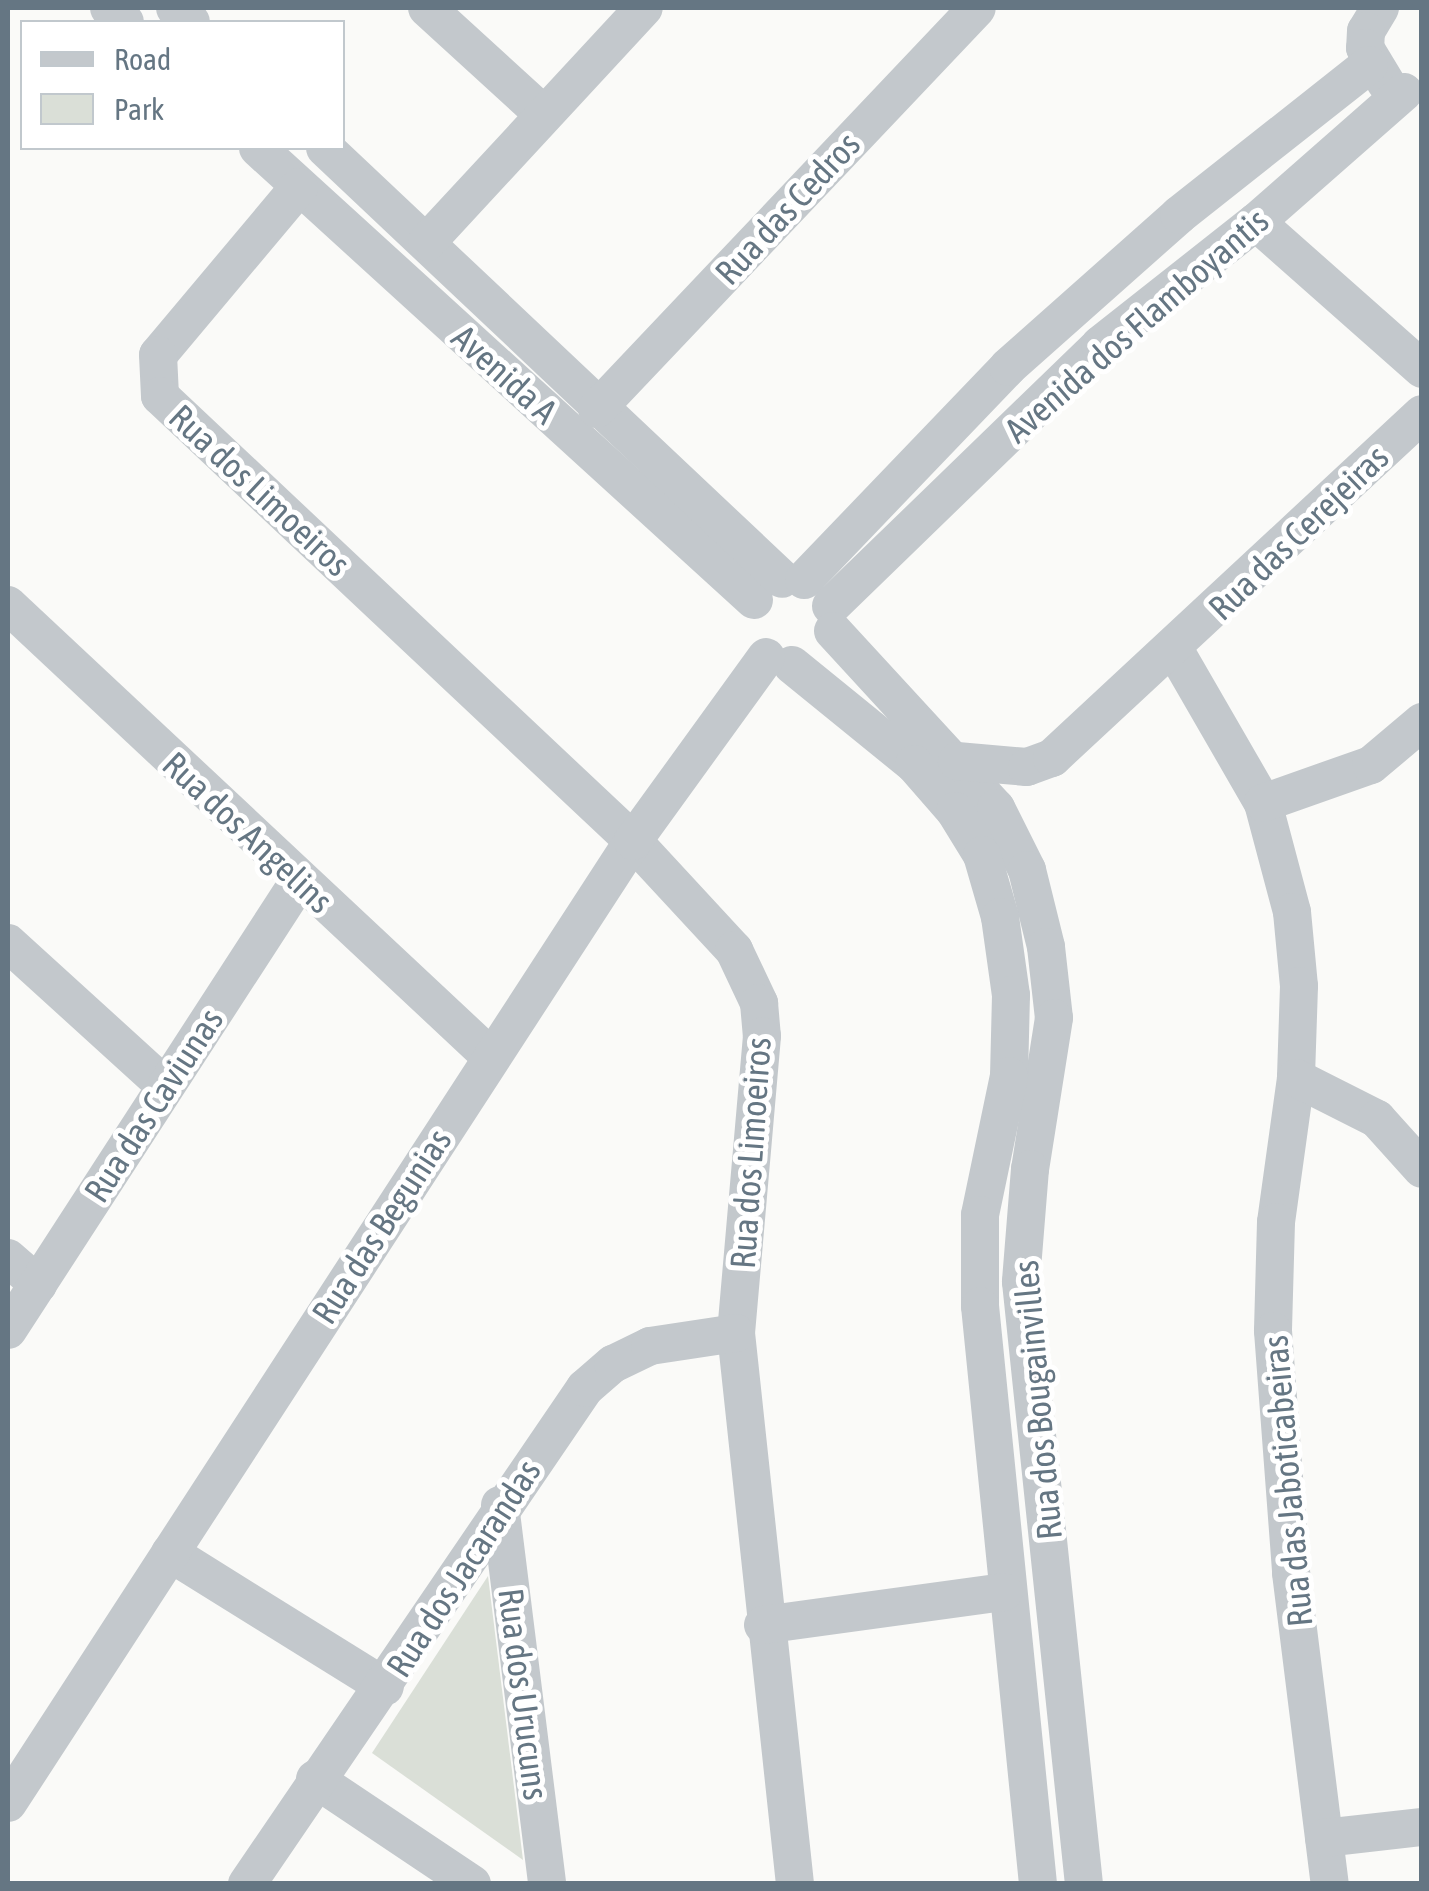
<!DOCTYPE html>
<html>
<head>
<meta charset="utf-8">
<style>
  body { margin:0 }
  #map { position:relative; width:1429px; height:1891px; overflow:hidden; background:#fafaf8; font-family:"Asap Condensed",sans-serif }
  div>[style] { position:absolute }
  [style*='--x'] { left:calc(var(--x)*1px); top:calc(var(--y)*1px); width:calc(var(--w)*1px); rotate:calc(var(--a)*1deg) }
  .green>* { inset:0; background:#dadfd7 }
  .minor>* { height:38px; margin:-19px; padding:0 19px; transform-origin:19px; border-radius:19px; background:#c3c8cc }
  span { translate:-50% -50%; white-space:nowrap; text-align:center; line-height:1.15; -webkit-text-stroke:10px #fff; paint-order:stroke }
  .street-label { font-size:35px; color:#657683 }
  .frame { position:absolute; inset:0; border:10px solid #657683; pointer-events:none }
  .legend { position:absolute; left:20px; top:20px; width:325px; height:130px; box-sizing:border-box; background:#fff; border:2px solid #c1c8cd; margin:0; padding:12px 18px; list-style:none; font-size:30px; color:#657683 }
  .legend li { display:flex; align-items:center; gap:20px; height:50px }
  .legend b { width:50px; border:2px solid #c1c8cd }
</style>
</head>
<body>
<div id="map">
  <div class="green">
    <div style="clip-path:polygon(488px 1576px,523px 1860px,372px 1753px)"></div>
  </div>
  <div class="minor">
    <div style="--x:109;--y:8;--w:21;--a:41"></div>
    <div style="--x:175;--y:8;--w:21;--a:41"></div>
    <div style="--x:427;--y:8;--w:157;--a:42.4"></div>
    <div style="--x:1380;--y:8;--w:27;--a:121"></div>
    <div style="--x:1366;--y:31;--w:17;--a:93"></div>
    <div style="--x:1365;--y:48;--w:41;--a:59"></div>
    <div style="--x:258;--y:148;--w:671;--a:42.34"></div>
    <div style="--x:325;--y:148;--w:628;--a:43.32"></div>
    <div style="--x:299;--y:187;--w:219;--a:130"></div>
    <div style="--x:158;--y:355;--w:41;--a:87.2"></div>
    <div style="--x:160;--y:396;--w:649;--a:43.25"></div>
    <div style="--x:633;--y:841;--w:149;--a:47.2"></div>
    <div style="--x:734;--y:950;--w:59;--a:64.7"></div>
    <div style="--x:759;--y:1003;--w:33;--a:85"></div>
    <div style="--x:762;--y:1036;--w:298;--a:95"></div>
    <div style="--x:736;--y:1333;--w:554;--a:83.89"></div>
    <div style="--x:1256;--y:222;--w:222;--a:41.5"></div>
    <div style="--x:427;--y:242;--w:319;--a:-47.2"></div>
    <div style="--x:597;--y:409;--w:552;--a:-46.54"></div>
    <div style="--x:804;--y:580;--w:295;--a:-46.2"></div>
    <div style="--x:1008;--y:367;--w:229;--a:-41.6"></div>
    <div style="--x:1179;--y:215;--w:242;--a:-38.3"></div>
    <div style="--x:8;--y:605;--w:662;--a:43.1"></div>
    <div style="--x:831;--y:606;--w:375;--a:-44.1"></div>
    <div style="--x:1100;--y:345;--w:199;--a:-38.3"></div>
    <div style="--x:1256;--y:222;--w:197;--a:-41.3"></div>
    <div style="--x:833;--y:631;--w:241;--a:47.4"></div>
    <div style="--x:996;--y:808;--w:69;--a:63.4"></div>
    <div style="--x:1027;--y:870;--w:79;--a:76.1"></div>
    <div style="--x:1046;--y:947;--w:71;--a:83.6"></div>
    <div style="--x:1054;--y:1018;--w:153;--a:99"></div>
    <div style="--x:1030;--y:1169;--w:113;--a:94.6"></div>
    <div style="--x:1021;--y:1282;--w:605;--a:84.03"></div>
    <div style="--x:1174;--y:649;--w:178;--a:60"></div>
    <div style="--x:1263;--y:803;--w:113;--a:75.1"></div>
    <div style="--x:1292;--y:912;--w:74;--a:84.6"></div>
    <div style="--x:1299;--y:986;--w:92;--a:91.9"></div>
    <div style="--x:1296;--y:1078;--w:145;--a:97.9"></div>
    <div style="--x:1276;--y:1222;--w:109;--a:91.6"></div>
    <div style="--x:1273;--y:1331;--w:243;--a:85.7"></div>
    <div style="--x:1291;--y:1573;--w:313;--a:82.9"></div>
    <div style="--x:792;--y:665;--w:157;--a:39.1"></div>
    <div style="--x:914;--y:764;--w:62;--a:48.9"></div>
    <div style="--x:955;--y:811;--w:52;--a:58.5"></div>
    <div style="--x:982;--y:855;--w:65;--a:73.8"></div>
    <div style="--x:1000;--y:917;--w:79;--a:82"></div>
    <div style="--x:1011;--y:995;--w:81;--a:91.4"></div>
    <div style="--x:1009;--y:1076;--w:142;--a:101.8"></div>
    <div style="--x:980;--y:1215;--w:91;--a:90"></div>
    <div style="--x:980;--y:1306;--w:581;--a:84.27"></div>
    <div style="--x:957;--y:761;--w:70;--a:4.9"></div>
    <div style="--x:1027;--y:767;--w:27;--a:-20"></div>
    <div style="--x:1052;--y:758;--w:505;--a:-42.91"></div>
    <div style="--x:1263;--y:803;--w:114;--a:-19.4"></div>
    <div style="--x:1371;--y:765;--w:67;--a:-40.1"></div>
    <div style="--x:8;--y:943;--w:211;--a:42.3"></div>
    <div style="--x:1296;--y:1078;--w:91;--a:26.8"></div>
    <div style="--x:1377;--y:1119;--w:67;--a:48"></div>
    <div style="--x:8;--y:1258;--w:40;--a:41"></div>
    <div style="--x:8;--y:1330;--w:535;--a:-57.05"></div>
    <div style="--x:500;--y:1505;--w:382;--a:82.9"></div>
    <div style="--x:170;--y:1553;--w:253;--a:31.9"></div>
    <div style="--x:763;--y:1625;--w:243;--a:-7.8"></div>
    <div style="--x:315;--y:1779;--w:189;--a:33.8"></div>
    <div style="--x:8;--y:1803;--w:1147;--a:-56.99"></div>
    <div style="--x:633;--y:841;--w:227;--a:-54.1"></div>
    <div style="--x:1324;--y:1838;--w:99;--a:-6.4"></div>
    <div style="--x:247;--y:1884;--w:600;--a:-55.73"></div>
    <div style="--x:585;--y:1388;--w:37;--a:-41"></div>
    <div style="--x:613;--y:1364;--w:41;--a:-25.9"></div>
    <div style="--x:650;--y:1346;--w:87;--a:-8.6"></div>
  </div>
  <div class="street-label">
    <span style="left:787px;top:208px;rotate:-47deg">Rua das Cedros</span>
    <span style="left:1136px;top:325px;rotate:-41deg">Avenida dos Flamboyantis</span>
    <span style="left:505px;top:374px;rotate:42deg">Avenida A</span>
    <span style="left:260px;top:490px;rotate:43deg">Rua dos Limoeiros</span>
    <span style="left:1298px;top:532px;rotate:-44deg">Rua das Cerejeiras</span>
    <span style="left:248px;top:832px;rotate:43deg">Rua dos Angelins</span>
    <span style="left:153px;top:1105px;rotate:-57deg">Rua das Caviunas</span>
    <span style="left:750px;top:1153px;rotate:-86deg">Rua dos Limoeiros</span>
    <span style="left:381px;top:1226px;rotate:-57deg">Rua das Begunias</span>
    <span style="left:1037px;top:1400px;rotate:-95deg">Rua dos Bougainvilles</span>
    <span style="left:1287px;top:1481px;rotate:-95deg">Rua das Jaboticabeiras</span>
    <span style="left:463px;top:1568px;rotate:-57deg">Rua dos Jacarandas</span>
    <span style="left:524px;top:1694px;rotate:83deg">Rua dos Urucuns</span>
  </div>
  <div class="frame"></div>
  <ul class="legend">
  <li><b style="height:12px;background:#c3c8cc"></b>Road</li>
  <li><b style="height:28px;background:#dadfd7"></b>Park</li>
  </ul>
</div>
</body>
</html>
